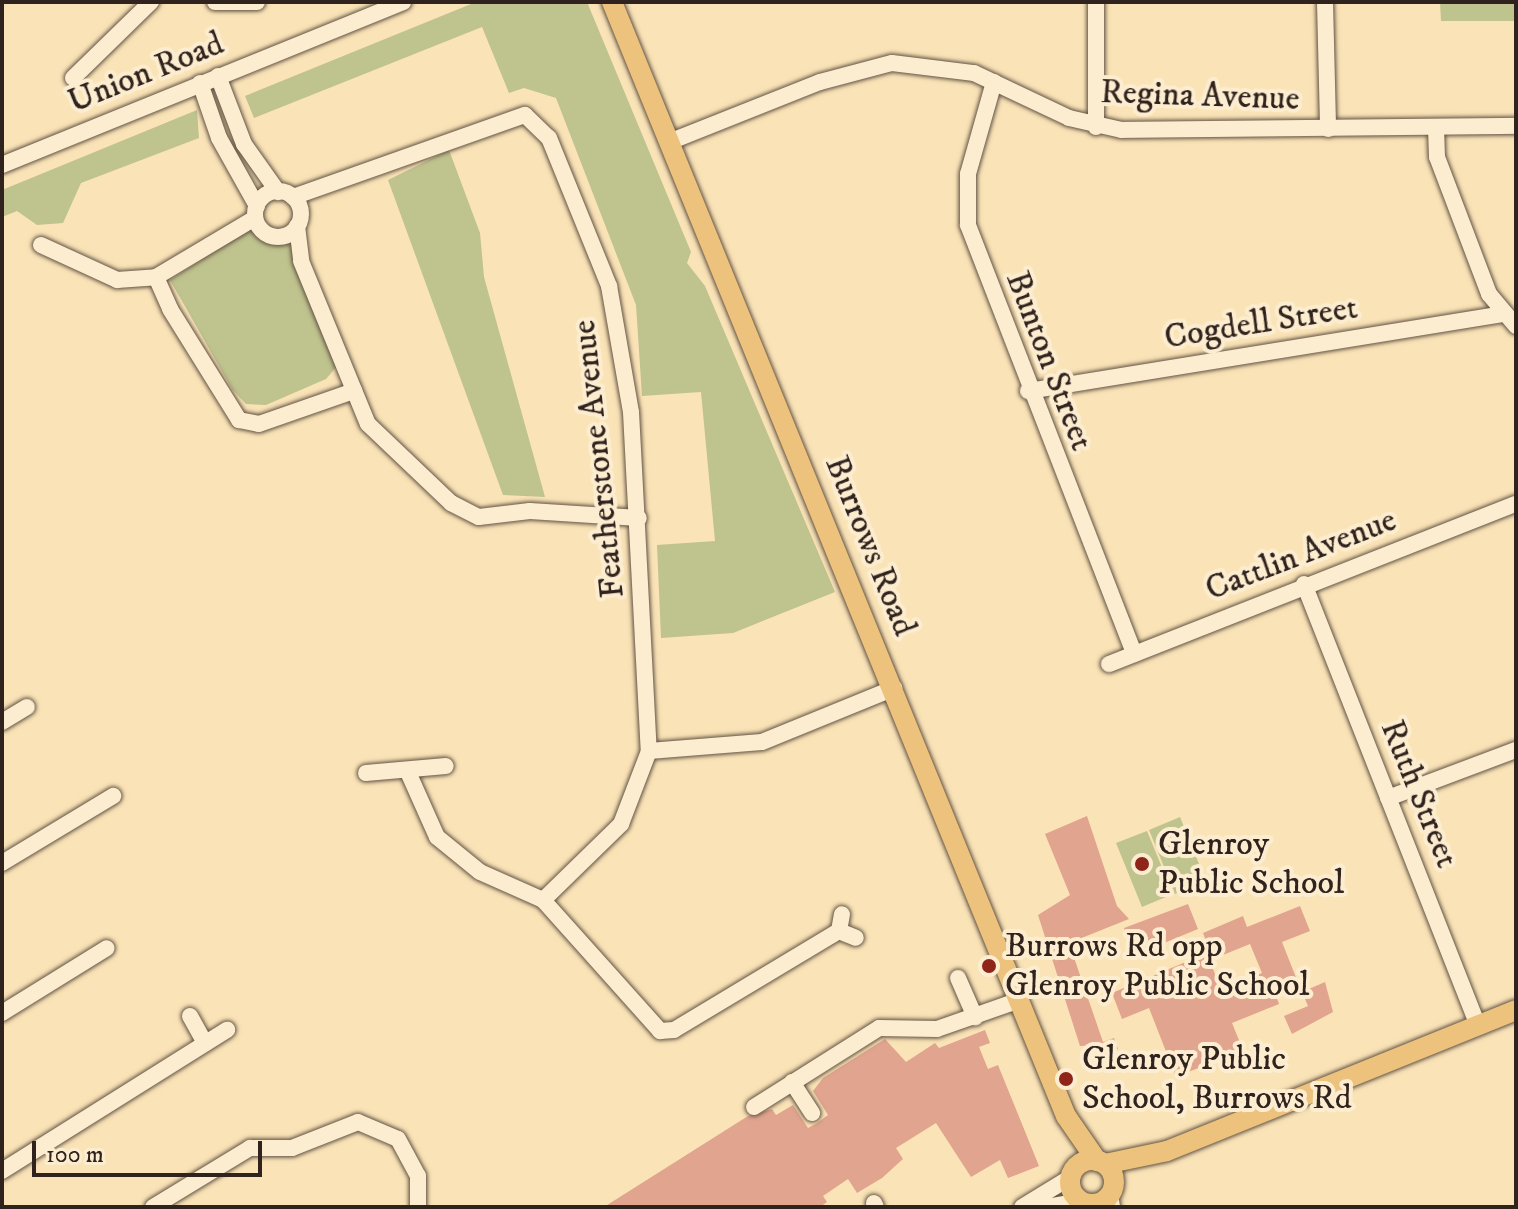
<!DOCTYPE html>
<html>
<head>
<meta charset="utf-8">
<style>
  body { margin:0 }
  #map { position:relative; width:1518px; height:1209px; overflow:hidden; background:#fae3b7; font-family:"IM FELL DW Pica",serif }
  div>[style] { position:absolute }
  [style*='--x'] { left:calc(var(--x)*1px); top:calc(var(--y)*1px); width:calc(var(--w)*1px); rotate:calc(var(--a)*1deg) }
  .green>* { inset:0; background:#bfc38e }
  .building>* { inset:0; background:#e1a48e }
  .roads { filter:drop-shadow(0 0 2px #625344) drop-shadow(0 0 2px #625344) }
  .minor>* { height:16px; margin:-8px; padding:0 8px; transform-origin:8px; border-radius:8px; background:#fcedd0 }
  .minor>.ring { margin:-8px; padding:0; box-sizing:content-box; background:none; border:16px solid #fcedd0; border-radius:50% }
  .major>* { height:20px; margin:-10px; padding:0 10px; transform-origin:10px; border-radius:10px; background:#edc27c }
  .major>.ring { margin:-10px; padding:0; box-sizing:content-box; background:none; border:20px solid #edc27c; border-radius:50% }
  .dots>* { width:22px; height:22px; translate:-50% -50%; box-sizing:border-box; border:4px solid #fcedd0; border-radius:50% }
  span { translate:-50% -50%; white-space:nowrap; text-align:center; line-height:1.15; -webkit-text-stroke:8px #fcedd0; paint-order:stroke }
  .street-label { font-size:34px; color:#30231d }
  .poi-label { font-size:34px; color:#30231d }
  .left { translate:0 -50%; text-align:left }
  .frame { position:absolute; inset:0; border:4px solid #30231d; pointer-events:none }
  .scale { position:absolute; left:32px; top:1141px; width:230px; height:36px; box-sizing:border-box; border:4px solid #30231d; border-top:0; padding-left:10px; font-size:24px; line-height:28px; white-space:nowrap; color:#30231d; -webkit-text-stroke:6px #fcedd0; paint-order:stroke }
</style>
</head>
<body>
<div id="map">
  <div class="green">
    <div style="clip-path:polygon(476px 2px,587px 2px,691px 252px,687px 263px,705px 286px,835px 592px,733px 633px,661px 638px,657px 545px,715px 541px,701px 392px,642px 396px,636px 305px,556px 98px,524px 88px,509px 93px,482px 27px,254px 118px,245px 96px)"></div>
    <div style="clip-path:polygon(1440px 2px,1516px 2px,1516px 21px,1441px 21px)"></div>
    <div style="clip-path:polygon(197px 110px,199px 138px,81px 183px,63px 223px,37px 225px,17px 211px,2px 217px,2px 190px)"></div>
    <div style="clip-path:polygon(449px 150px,480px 233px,484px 277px,545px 497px,503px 495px,388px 180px)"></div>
    <div style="clip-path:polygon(251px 228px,295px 247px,338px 365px,326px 379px,266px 405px,246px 404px,232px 389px,170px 280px)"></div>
    <div style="clip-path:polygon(1180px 817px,1206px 881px,1175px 894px,1149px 830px)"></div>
    <div style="clip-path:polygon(1147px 831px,1173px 894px,1142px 907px,1116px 843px)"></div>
  </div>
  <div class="building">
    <div style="clip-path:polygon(1087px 816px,1117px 906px,1129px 919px,1069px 943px,1103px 1042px,1114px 1038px,1118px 1049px,1102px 1055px,1098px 1045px,1080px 1046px,1038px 915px,1070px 895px,1045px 834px)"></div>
    <div style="clip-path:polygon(1188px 904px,1198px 929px,1135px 955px,1124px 928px)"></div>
    <div style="clip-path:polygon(1300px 906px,1310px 931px,1282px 942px,1297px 980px,1274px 990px,1279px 1004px,1232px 1023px,1243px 1050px,1176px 1077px,1149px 1008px,1122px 1019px,1112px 993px,1207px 953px,1221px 990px,1262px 973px,1250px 944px,1213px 959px,1203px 933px,1243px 916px,1247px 927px)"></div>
    <div style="clip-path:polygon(1325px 982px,1333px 1012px,1292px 1034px,1284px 1016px,1308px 1006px,1302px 992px)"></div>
    <div style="clip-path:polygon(985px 1030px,990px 1043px,979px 1047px,988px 1069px,998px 1065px,1039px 1166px,1008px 1178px,1000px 1160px,971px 1177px,936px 1123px,896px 1148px,903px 1159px,882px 1178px,857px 1193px,848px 1179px,823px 1196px,827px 1202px,820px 1207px,604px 1207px,748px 1116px,772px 1109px,776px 1115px,793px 1105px,808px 1128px,817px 1123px,828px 1115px,813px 1091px,823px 1078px,885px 1039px,906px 1062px,935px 1043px,939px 1048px)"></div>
  </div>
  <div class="roads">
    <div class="minor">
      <div style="--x:215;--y:2;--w:42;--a:0"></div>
      <div style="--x:1325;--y:2;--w:127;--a:88.6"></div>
      <div style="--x:218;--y:76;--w:73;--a:69.1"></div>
      <div style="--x:244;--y:144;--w:59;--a:54.7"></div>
      <div style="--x:73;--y:78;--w:109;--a:-44.3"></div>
      <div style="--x:994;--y:82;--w:96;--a:105.8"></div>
      <div style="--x:968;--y:174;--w:51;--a:90"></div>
      <div style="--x:968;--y:225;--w:460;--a:68.8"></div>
      <div style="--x:200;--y:83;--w:58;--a:70.9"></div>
      <div style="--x:219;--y:138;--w:78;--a:60.8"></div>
      <div style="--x:1096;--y:127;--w:125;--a:-90"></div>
      <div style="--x:1436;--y:128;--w:29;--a:88"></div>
      <div style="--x:1437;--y:157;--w:147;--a:69.2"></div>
      <div style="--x:1489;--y:294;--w:42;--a:49.8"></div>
      <div style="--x:669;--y:142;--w:162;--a:-21.7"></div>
      <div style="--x:820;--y:82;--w:74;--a:-14.8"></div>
      <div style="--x:892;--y:63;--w:83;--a:7"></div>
      <div style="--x:974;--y:73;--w:105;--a:25.3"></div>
      <div style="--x:1069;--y:118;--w:54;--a:12.8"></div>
      <div style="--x:1122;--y:130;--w:394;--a:-0.6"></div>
      <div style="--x:2;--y:165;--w:433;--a:-22.1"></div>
      <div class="ring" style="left:255px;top:191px;width:30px;height:30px"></div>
      <div style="--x:293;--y:197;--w:246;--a:-19.5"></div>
      <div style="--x:525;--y:115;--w:33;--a:44"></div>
      <div style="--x:549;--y:138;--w:160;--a:67.9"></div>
      <div style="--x:609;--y:286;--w:128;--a:80.1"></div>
      <div style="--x:631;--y:412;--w:339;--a:87"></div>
      <div style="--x:649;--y:751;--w:78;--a:111"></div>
      <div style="--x:621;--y:824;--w:109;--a:135.7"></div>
      <div style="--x:255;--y:218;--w:115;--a:149.2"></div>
      <div style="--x:156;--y:277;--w:35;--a:66"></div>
      <div style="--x:170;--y:309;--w:131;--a:58.1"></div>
      <div style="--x:239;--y:420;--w:20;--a:11"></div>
      <div style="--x:259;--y:424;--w:101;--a:-19.2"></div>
      <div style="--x:297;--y:226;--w:35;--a:83"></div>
      <div style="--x:301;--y:261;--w:176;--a:67.7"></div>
      <div style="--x:368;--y:424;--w:115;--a:43.6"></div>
      <div style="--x:451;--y:503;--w:31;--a:27"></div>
      <div style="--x:479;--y:517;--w:51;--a:-6.7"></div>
      <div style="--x:530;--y:511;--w:109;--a:3.7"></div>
      <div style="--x:41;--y:245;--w:84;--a:24.7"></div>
      <div style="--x:117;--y:280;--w:39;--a:-4"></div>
      <div style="--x:1028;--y:391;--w:482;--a:-9.2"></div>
      <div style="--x:1304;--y:584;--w:474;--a:68.5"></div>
      <div style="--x:1109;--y:664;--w:437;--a:-21.5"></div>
      <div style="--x:2;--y:722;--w:29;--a:-31"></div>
      <div style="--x:649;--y:751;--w:113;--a:-4.6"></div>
      <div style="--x:762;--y:742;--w:143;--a:-22.2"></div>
      <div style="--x:408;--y:772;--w:71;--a:66"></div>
      <div style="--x:437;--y:837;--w:55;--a:39.1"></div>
      <div style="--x:480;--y:872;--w:69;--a:24"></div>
      <div style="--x:543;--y:900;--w:176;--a:48.2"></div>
      <div style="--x:660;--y:1031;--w:14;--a:-4"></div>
      <div style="--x:674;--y:1030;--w:192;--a:-31"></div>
      <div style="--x:366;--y:773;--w:80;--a:-5"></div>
      <div style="--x:1388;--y:798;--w:137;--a:-20.6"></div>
      <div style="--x:2;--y:863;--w:130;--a:-31.1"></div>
      <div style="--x:839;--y:931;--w:18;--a:22"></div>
      <div style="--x:839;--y:931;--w:17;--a:-80"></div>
      <div style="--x:958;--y:978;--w:43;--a:66.4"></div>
      <div style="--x:2;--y:1013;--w:123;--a:-31.8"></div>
      <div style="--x:190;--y:1016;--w:31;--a:61"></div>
      <div style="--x:792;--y:1082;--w:37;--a:57"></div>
      <div style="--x:754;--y:1107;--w:148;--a:-32.3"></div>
      <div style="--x:879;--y:1028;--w:58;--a:1"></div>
      <div style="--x:937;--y:1029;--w:88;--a:-19.3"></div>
      <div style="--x:2;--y:1171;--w:266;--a:-32.1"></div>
      <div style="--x:1110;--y:1194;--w:13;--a:81"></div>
      <div style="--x:874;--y:1203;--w:4;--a:63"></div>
      <div style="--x:153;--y:1207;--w:114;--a:-31.3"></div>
      <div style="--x:250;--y:1148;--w:42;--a:0"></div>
      <div style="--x:292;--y:1148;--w:71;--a:-21.5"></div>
      <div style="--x:358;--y:1122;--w:43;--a:23"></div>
      <div style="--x:398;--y:1139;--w:42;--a:61.6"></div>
      <div style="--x:418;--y:1176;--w:31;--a:90"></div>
      <div style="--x:1022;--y:1207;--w:57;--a:-31.5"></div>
      <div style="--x:1047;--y:1207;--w:35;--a:-10"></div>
    </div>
    <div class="major">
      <div style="--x:612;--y:2;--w:1203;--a:67.83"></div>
      <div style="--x:1066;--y:1116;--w:55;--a:55.4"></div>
      <div class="ring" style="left:1070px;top:1160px;width:24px;height:24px"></div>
      <div style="--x:1105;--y:1164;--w:63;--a:-11.8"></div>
      <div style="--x:1167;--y:1151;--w:376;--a:-22"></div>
    </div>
  </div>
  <div class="dots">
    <div style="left:1142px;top:864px;background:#8f2418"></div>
    <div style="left:989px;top:966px;background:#8f2418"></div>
    <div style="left:1066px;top:1079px;background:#8f2418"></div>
  </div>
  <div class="street-label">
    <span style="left:146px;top:73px;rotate:-22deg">Union Road</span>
    <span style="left:1200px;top:96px;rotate:2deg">Regina Avenue</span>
    <span style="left:1261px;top:323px;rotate:-9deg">Cogdell Street</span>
    <span style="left:1049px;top:361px;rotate:69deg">Bunton Street</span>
    <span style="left:599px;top:459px;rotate:-96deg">Featherstone Avenue</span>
    <span style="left:870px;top:546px;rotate:68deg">Burrows Road</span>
    <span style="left:1301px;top:555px;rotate:-21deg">Cattlin Avenue</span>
    <span style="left:1419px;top:794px;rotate:68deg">Ruth Street</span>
  </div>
  <div class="poi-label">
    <span class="left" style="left:1158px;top:864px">Glenroy<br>Public School</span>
    <span class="left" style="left:1005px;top:966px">Burrows Rd opp<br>Glenroy Public School</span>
    <span class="left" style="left:1082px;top:1079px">Glenroy Public<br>School, Burrows Rd</span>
  </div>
  <div class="frame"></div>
  <div class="scale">100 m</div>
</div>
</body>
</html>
